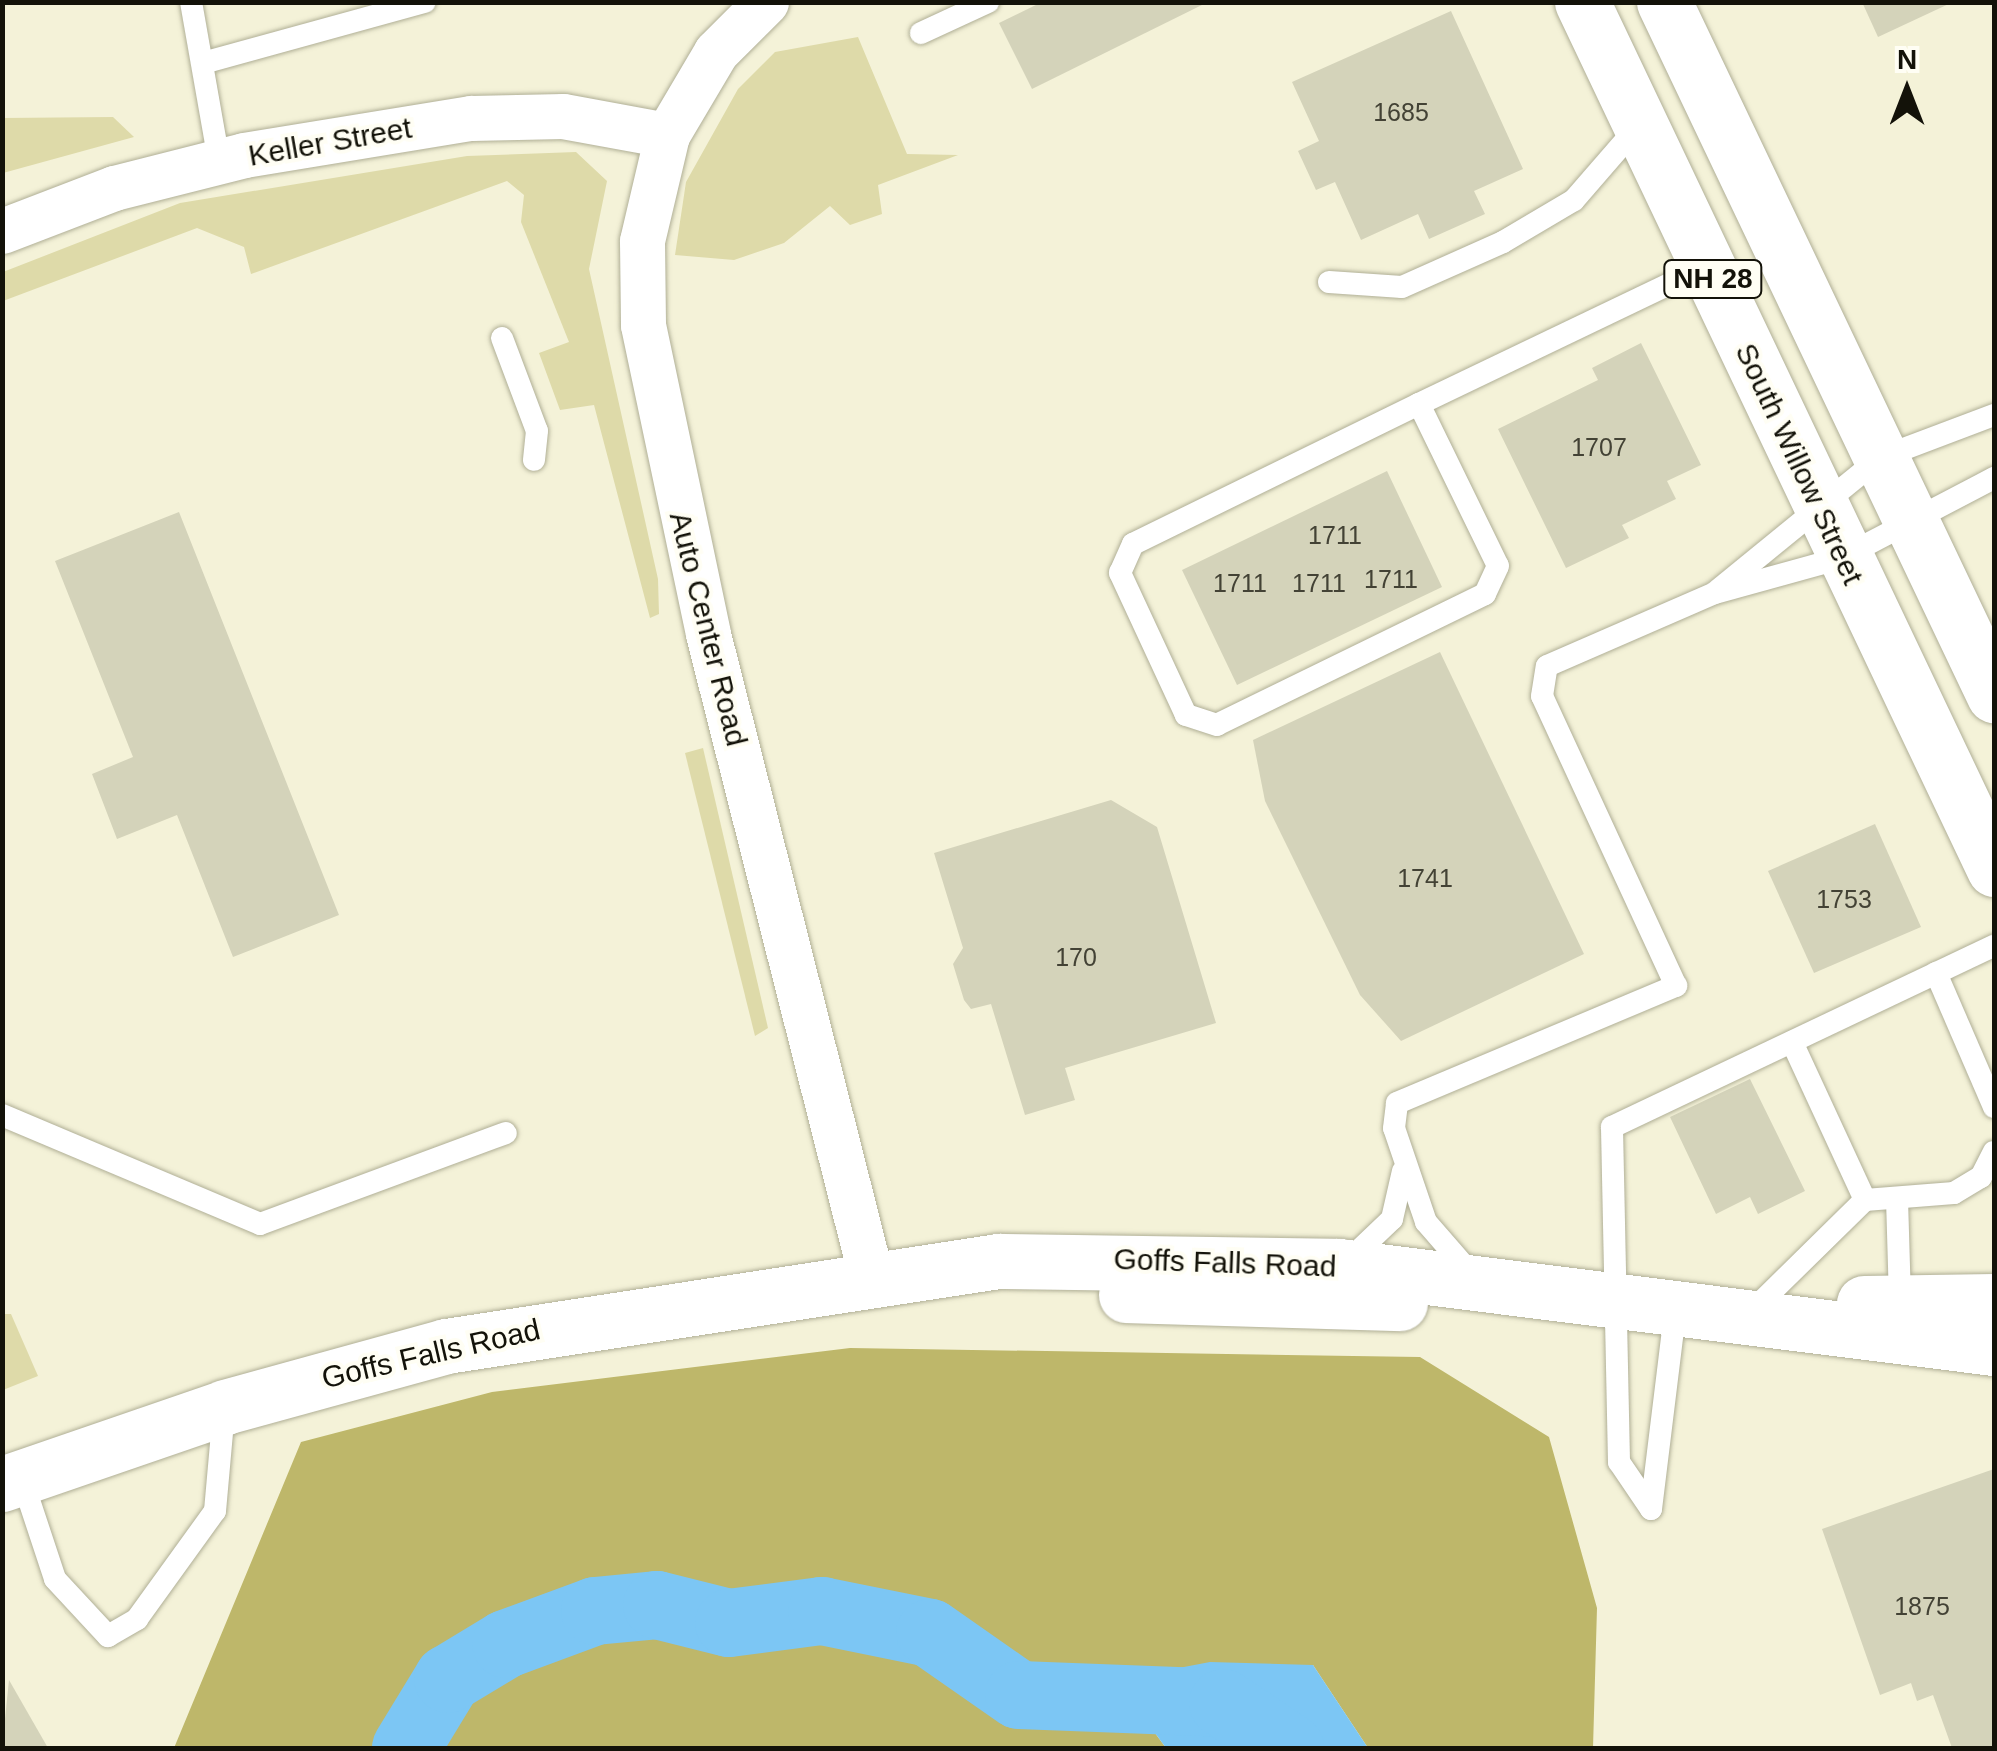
<!DOCTYPE html>
<html>
<head>
<meta charset="utf-8">
<style>
  body { margin:0 }
  #map { position:relative; width:1997px; height:1751px; overflow:hidden; background:#f4f2d8; font-family:Arial,sans-serif }
  div>[style] { position:absolute }
  [style*='--x'] { left:calc(var(--x)*1px); top:calc(var(--y)*1px); width:calc(var(--w)*1px); rotate:calc(var(--a)*1deg) }
  .green>* { inset:0; background:#dedaa9 }
  .forest>* { inset:0; background:#beb76a }
  .water>* { inset:0; background:#7cc6f4 }
  .river>* { height:68px; margin:-34px; padding:0 34px; transform-origin:34px; border-radius:34px; background:#7cc6f4 }
  .building>* { inset:0; background:#d4d3ba }
  .roads { filter:drop-shadow(0 0 2px #b0af96) drop-shadow(0 0 2px #b0af96) }
  .service>* { height:22px; margin:-11px; padding:0 11px; transform-origin:11px; border-radius:11px; background:#fff }
  .minor>* { height:45px; margin:-22.5px; padding:0 22.5px; transform-origin:22.5px; border-radius:22.5px; background:#fff }
  .tertiary>* { height:55px; margin:-27.5px; padding:0 27.5px; transform-origin:27.5px; border-radius:27.5px; background:#fff }
  .primary>* { height:55px; margin:-27.5px; padding:0 27.5px; transform-origin:27.5px; border-radius:27.5px; background:#fff }
  span { translate:-50% -50%; white-space:nowrap; text-align:center; line-height:1.15; -webkit-text-stroke:8px #fffef4; paint-order:stroke }
  .number-label { font-size:25px; color:#434235 }
  .number-label span { -webkit-text-stroke-width:0 }
  .shield-label span { padding:2px 8px; background:#fffef4; border:2px solid; border-radius:8px; -webkit-text-stroke-width:0 }
  .shield-label { font-size:28px; color:#131209; font-weight:700 }
  .street-label { font-size:30px; color:#131209 }
  .frame { position:absolute; inset:0; border:5px solid #131209; pointer-events:none }
  .north { position:absolute; left:1857px; top:40px; width:100px; height:100px; -webkit-text-stroke:8px #fffef4; paint-order:stroke; rotate:0deg; font-size:28px; font-weight:700; line-height:40px; text-align:center; color:#131209 }
  .north::after { content:''; display:block; margin:auto; width:35px; height:45px; background:#131209; clip-path:polygon(50% 0,100% 100%,50% 72%,0 100%) }
</style>
</head>
<body>
<div id="map">
  <div class="green">
    <div style="clip-path:polygon(858px 37px,907px 154px,958px 155px,878px 185px,882px 214px,850px 225px,830px 206px,784px 243px,734px 260px,675px 255px,686px 182px,738px 89px,775px 52px)"></div>
    <div style="clip-path:polygon(113px 117px,134px 137px,3px 173px,3px 118px)"></div>
    <div style="clip-path:polygon(576px 152px,607px 181px,589px 269px,658px 579px,659px 614px,650px 618px,594px 405px,560px 410px,539px 353px,569px 342px,521px 222px,524px 195px,507px 181px,251px 274px,244px 247px,197px 228px,3px 301px,3px 272px,180px 203px,467px 156px)"></div>
    <div style="clip-path:polygon(703px 748px,768px 1028px,755px 1036px,685px 753px)"></div>
    <div style="clip-path:polygon(3px 1314px,11px 1314px,38px 1376px,3px 1390px)"></div>
  </div>
  <div class="forest">
    <div style="clip-path:polygon(850px 1348px,1420px 1357px,1549px 1437px,1597px 1608px,1593px 1748px,1368px 1748px,1313px 1665px,1116px 1680px,1166px 1748px,174px 1748px,301px 1442px,492px 1392px)"></div>
  </div>
  <div class="water">
    <div style="clip-path:polygon(1210px 1662px,1313px 1665px,1368px 1748px,1166px 1748px,1116px 1680px)"></div>
  </div>
  <div class="river">
    <div style="--x:406;--y:1748;--w:81;--a:-58.7"></div>
    <div style="--x:448;--y:1679;--w:68;--a:-31.1"></div>
    <div style="--x:506;--y:1644;--w:95;--a:-20.3"></div>
    <div style="--x:595;--y:1611;--w:62;--a:-5.5"></div>
    <div style="--x:657;--y:1605;--w:74;--a:14"></div>
    <div style="--x:729;--y:1623;--w:94;--a:-7.4"></div>
    <div style="--x:822;--y:1611;--w:110;--a:11.5"></div>
    <div style="--x:930;--y:1633;--w:108;--a:34.9"></div>
    <div style="--x:1019;--y:1695;--w:204;--a:2.2"></div>
    <div style="--x:1223;--y:1703;--w:81;--a:33.9"></div>
  </div>
  <div class="building">
    <div style="clip-path:polygon(1042px 2px,1208px 2px,1032px 89px,999px 23px)"></div>
    <div style="clip-path:polygon(1862px 2px,1953px 2px,1878px 37px)"></div>
    <div style="clip-path:polygon(1451px 11px,1523px 169px,1474px 191px,1485px 214px,1429px 239px,1418px 214px,1361px 240px,1335px 182px,1316px 190px,1298px 151px,1319px 141px,1292px 82px)"></div>
    <div style="clip-path:polygon(1641px 343px,1701px 465px,1667px 481px,1676px 499px,1622px 525px,1629px 538px,1566px 568px,1498px 429px,1598px 380px,1592px 368px)"></div>
    <div style="clip-path:polygon(1387px 471px,1442px 587px,1237px 685px,1182px 570px)"></div>
    <div style="clip-path:polygon(179px 512px,339px 915px,233px 957px,177px 815px,117px 839px,92px 774px,133px 757px,55px 561px)"></div>
    <div style="clip-path:polygon(1440px 652px,1584px 954px,1401px 1041px,1360px 995px,1265px 801px,1253px 740px)"></div>
    <div style="clip-path:polygon(1111px 800px,1157px 827px,1216px 1023px,1065px 1068px,1075px 1100px,1025px 1115px,991px 1004px,971px 1009px,964px 1000px,953px 964px,963px 948px,934px 853px)"></div>
    <div style="clip-path:polygon(1875px 824px,1921px 927px,1814px 973px,1768px 871px)"></div>
    <div style="clip-path:polygon(1750px 1079px,1805px 1191px,1758px 1214px,1750px 1197px,1716px 1214px,1670px 1117px)"></div>
    <div style="clip-path:polygon(1994px 1469px,1994px 1748px,1952px 1748px,1933px 1695px,1917px 1701px,1911px 1683px,1880px 1695px,1822px 1529px)"></div>
    <div style="clip-path:polygon(9px 1680px,48px 1748px,2px 1748px)"></div>
  </div>
  <div class="roads">
    <div class="service">
      <div style="--x:191;--y:2;--w:161;--a:80"></div>
      <div style="--x:921;--y:33;--w:74;--a:-24.8"></div>
      <div style="--x:203;--y:63;--w:230;--a:-15.4"></div>
      <div style="--x:1329;--y:282;--w:73;--a:3.9"></div>
      <div style="--x:1402;--y:287;--w:111;--a:-24"></div>
      <div style="--x:1503;--y:242;--w:82;--a:-30.6"></div>
      <div style="--x:1574;--y:200;--w:98;--a:-49.1"></div>
      <div style="--x:502;--y:338;--w:99;--a:69.4"></div>
      <div style="--x:537;--y:431;--w:29;--a:96"></div>
      <div style="--x:1419;--y:404;--w:180;--a:64"></div>
      <div style="--x:1498;--y:566;--w:31;--a:115"></div>
      <div style="--x:1485;--y:594;--w:298;--a:154"></div>
      <div style="--x:1217;--y:725;--w:33;--a:-162"></div>
      <div style="--x:1186;--y:715;--w:157;--a:-114.9"></div>
      <div style="--x:1120;--y:573;--w:32;--a:-66"></div>
      <div style="--x:1133;--y:544;--w:318;--a:-26.1"></div>
      <div style="--x:1419;--y:404;--w:319;--a:-25.6"></div>
      <div style="--x:1718;--y:590;--w:209;--a:-39.2"></div>
      <div style="--x:1880;--y:458;--w:122;--a:-20.7"></div>
      <div style="--x:1936;--y:973;--w:146;--a:66.6"></div>
      <div style="--x:1792;--y:1042;--w:174;--a:65.2"></div>
      <div style="--x:1865;--y:1200;--w:89;--a:-4.5"></div>
      <div style="--x:1954;--y:1193;--w:31;--a:-31"></div>
      <div style="--x:1981;--y:1177;--w:28;--a:-63"></div>
      <div style="--x:2;--y:1115;--w:280;--a:22.9"></div>
      <div style="--x:260;--y:1224;--w:262;--a:-20.3"></div>
      <div style="--x:1897;--y:1199;--w:103;--a:88.3"></div>
      <div style="--x:1350;--y:1259;--w:58;--a:-43.6"></div>
      <div style="--x:1392;--y:1219;--w:49;--a:-77.1"></div>
      <div style="--x:1466;--y:1268;--w:61;--a:-131"></div>
      <div style="--x:1426;--y:1222;--w:99;--a:-108.8"></div>
      <div style="--x:1394;--y:1128;--w:25;--a:-83"></div>
      <div style="--x:1397;--y:1103;--w:303;--a:-22.8"></div>
      <div style="--x:1676;--y:986;--w:319;--a:-114.8"></div>
      <div style="--x:1542;--y:696;--w:30;--a:-81"></div>
      <div style="--x:1547;--y:666;--w:183;--a:-23.5"></div>
      <div style="--x:1715;--y:593;--w:131;--a:-15.5"></div>
      <div style="--x:1841;--y:558;--w:173;--a:-27.6"></div>
      <div style="--x:1758;--y:1305;--w:150;--a:-44.5"></div>
      <div style="--x:21;--y:1476;--w:108;--a:71.7"></div>
      <div style="--x:55;--y:1579;--w:78;--a:47.1"></div>
      <div style="--x:108;--y:1636;--w:34;--a:-30"></div>
      <div style="--x:137;--y:1619;--w:133;--a:-54.2"></div>
      <div style="--x:215;--y:1511;--w:101;--a:-84.9"></div>
      <div style="--x:1651;--y:1509;--w:57;--a:-124.2"></div>
      <div style="--x:1619;--y:1462;--w:335;--a:-91.2"></div>
      <div style="--x:1612;--y:1127;--w:423;--a:-25.4"></div>
      <div style="--x:1651;--y:1509;--w:205;--a:-83"></div>
    </div>
    <div class="minor">
      <div style="--x:766;--y:2;--w:71;--a:135"></div>
      <div style="--x:716;--y:52;--w:96;--a:120.6"></div>
      <div style="--x:667;--y:135;--w:109;--a:103.3"></div>
      <div style="--x:642;--y:241;--w:84;--a:89.3"></div>
      <div style="--x:643;--y:325;--w:316;--a:78.1"></div>
      <div style="--x:708;--y:634;--w:666;--a:75.76"></div>
      <div style="--x:2;--y:231;--w:120;--a:-21"></div>
      <div style="--x:114;--y:188;--w:134;--a:-14.2"></div>
      <div style="--x:244;--y:155;--w:230;--a:-9.3"></div>
      <div style="--x:471;--y:118;--w:92;--a:-1.2"></div>
      <div style="--x:563;--y:116;--w:106;--a:10.4"></div>
    </div>
    <div class="tertiary">
      <div style="--x:1126;--y:1295;--w:274;--a:1.7"></div>
      <div style="--x:1864;--y:1303;--w:130;--a:-0.9"></div>
      <div style="--x:2;--y:1484;--w:236;--a:-19"></div>
      <div style="--x:225;--y:1407;--w:229;--a:-15.4"></div>
      <div style="--x:446;--y:1346;--w:559;--a:-8.75"></div>
      <div style="--x:998;--y:1261;--w:341;--a:0.8"></div>
      <div style="--x:1339;--y:1266;--w:660;--a:7.14"></div>
    </div>
    <div class="primary">
      <div style="--x:1582;--y:2;--w:960;--a:64.58"></div>
      <div style="--x:1664;--y:2;--w:768;--a:64.54"></div>
    </div>
  </div>
  <div class="number-label">
    <span style="left:1401px;top:112px">1685</span>
    <span style="left:1599px;top:447px">1707</span>
    <span style="left:1335px;top:535px">1711</span>
    <span style="left:1391px;top:579px">1711</span>
    <span style="left:1240px;top:583px">1711</span>
    <span style="left:1319px;top:583px">1711</span>
    <span style="left:1425px;top:878px">1741</span>
    <span style="left:1844px;top:899px">1753</span>
    <span style="left:1076px;top:957px">170</span>
    <span style="left:1922px;top:1606px">1875</span>
  </div>
  <div class="shield-label">
    <span style="left:1713px;top:279px">NH 28</span>
  </div>
  <div class="street-label">
    <span style="left:330px;top:142px;rotate:-10deg">Keller Street</span>
    <span style="left:1799px;top:464px;rotate:65deg">South Willow Street</span>
    <span style="left:708px;top:629px;rotate:76deg">Auto Center Road</span>
    <span style="left:1225px;top:1263px;rotate:2deg">Goffs Falls Road</span>
    <span style="left:431px;top:1354px;rotate:-13deg">Goffs Falls Road</span>
  </div>
  <div class="frame"></div>
  <div class="north">N</div>
</div>
</body>
</html>
